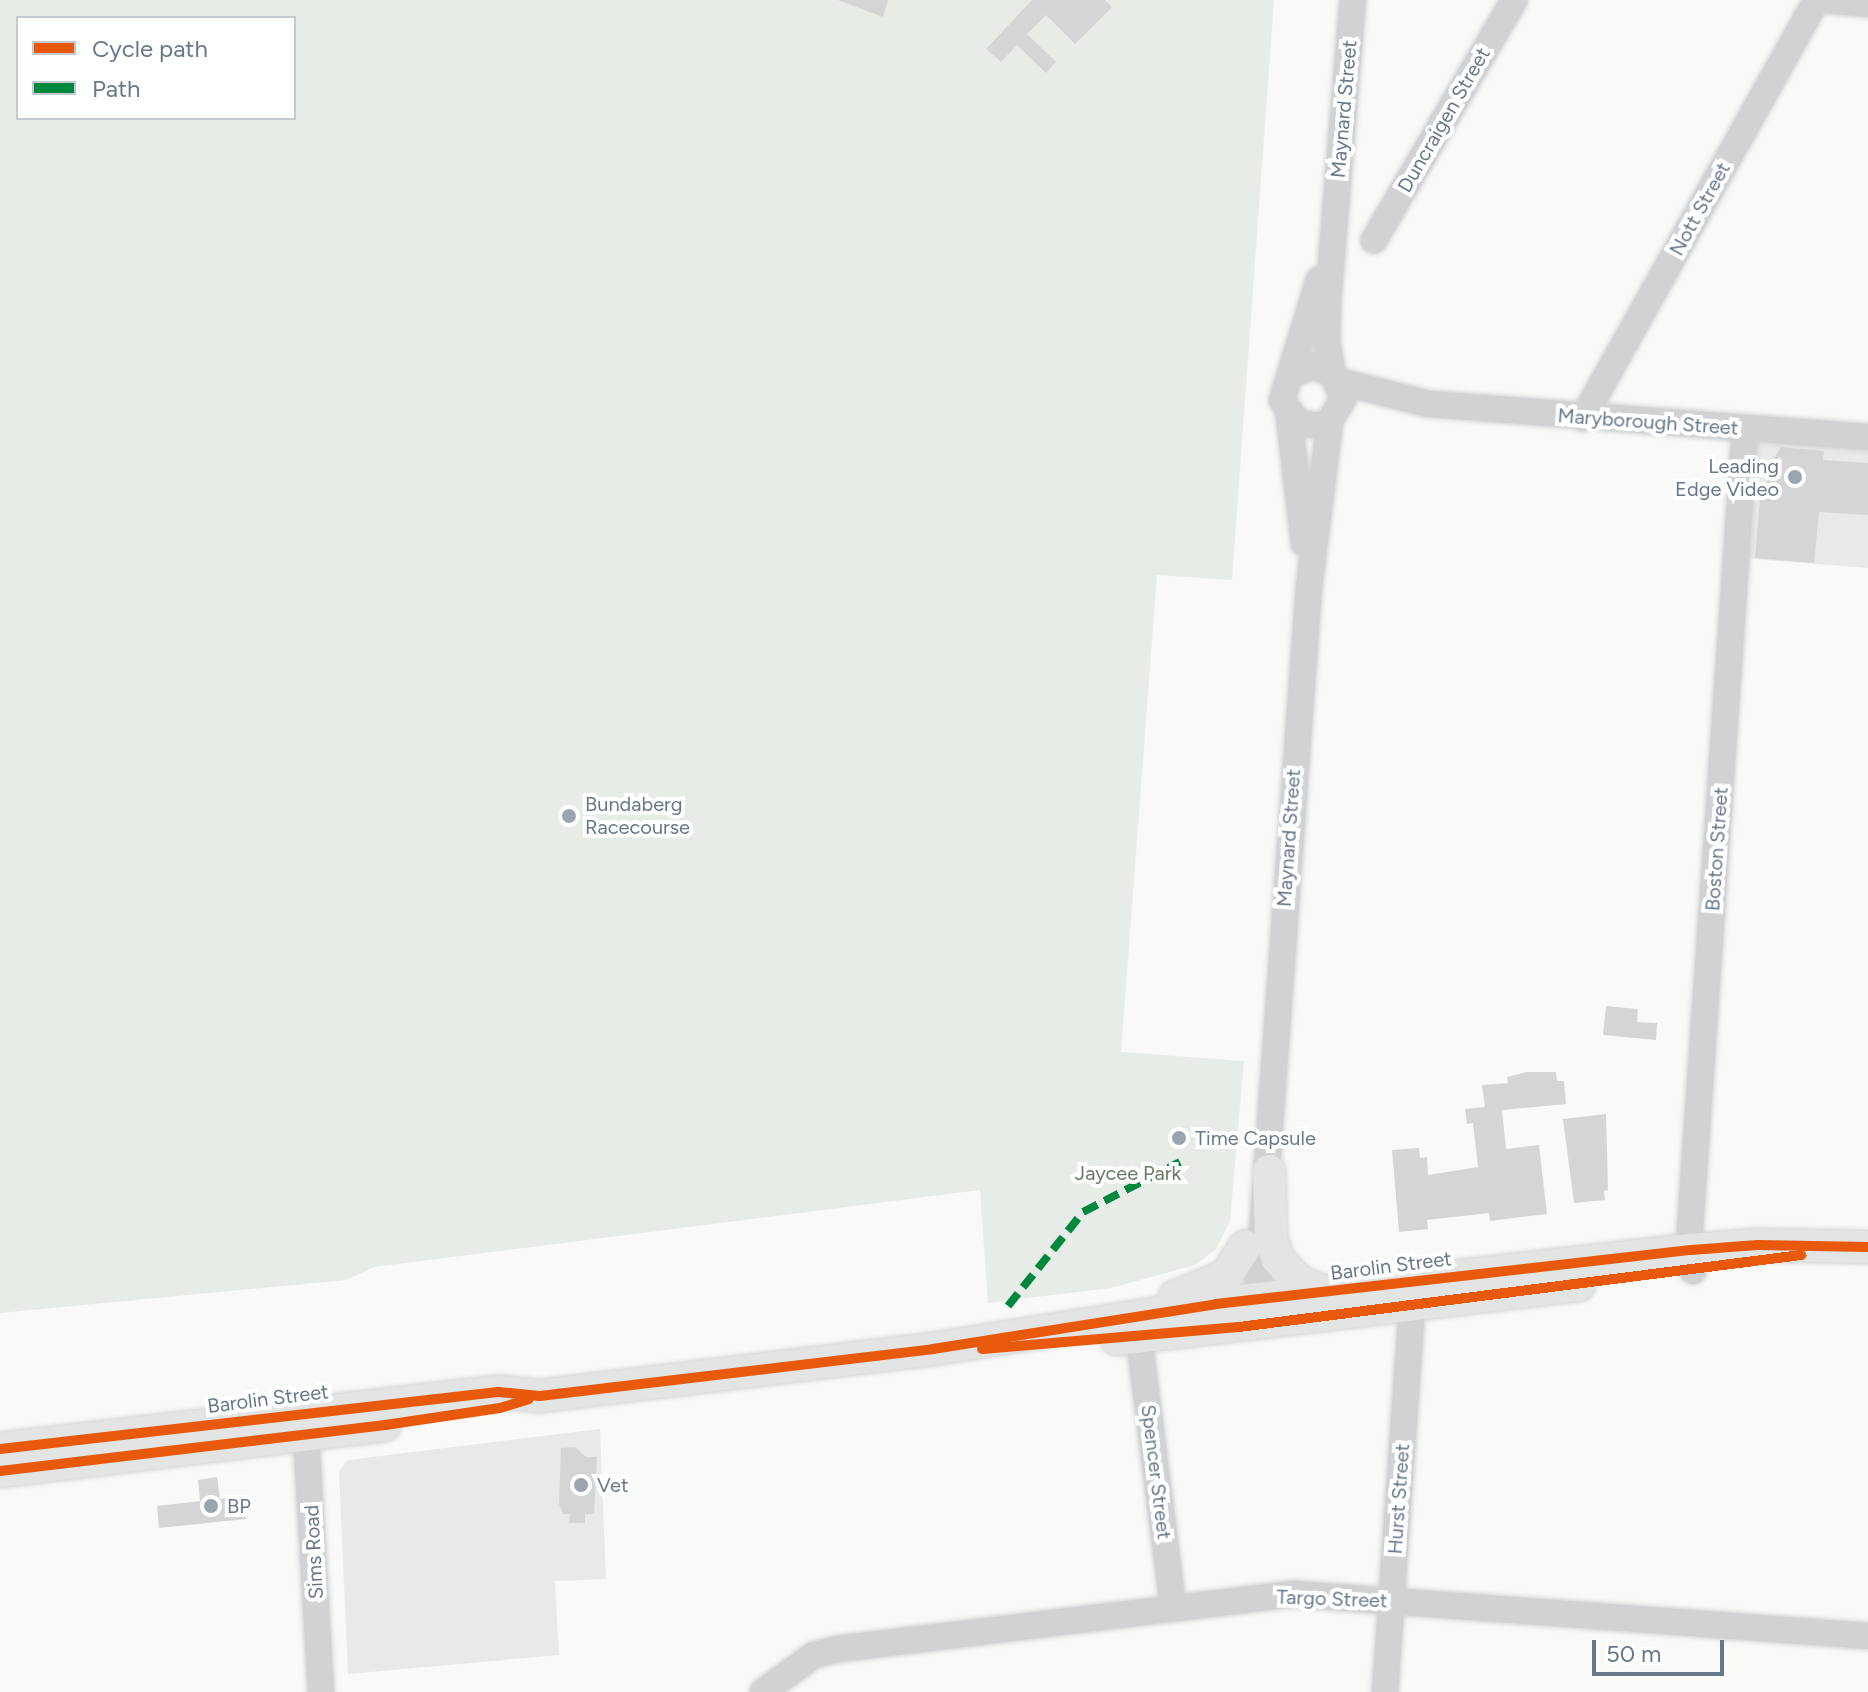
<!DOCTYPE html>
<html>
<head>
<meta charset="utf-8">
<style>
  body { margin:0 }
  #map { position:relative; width:1868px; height:1692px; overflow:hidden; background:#f9f9f8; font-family:Figtree,sans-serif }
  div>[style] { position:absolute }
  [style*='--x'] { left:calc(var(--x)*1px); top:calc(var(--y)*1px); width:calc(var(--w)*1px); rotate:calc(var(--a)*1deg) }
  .built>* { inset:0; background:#e8e9e9 }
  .green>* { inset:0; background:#e8ece6 }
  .building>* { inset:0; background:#d4d5d5 }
  .roads { filter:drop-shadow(0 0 2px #d4d5d6) drop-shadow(0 0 2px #d4d5d6) }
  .minor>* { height:26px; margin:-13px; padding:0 13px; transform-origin:13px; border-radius:13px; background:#d1d2d3 }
  .major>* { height:32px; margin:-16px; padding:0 16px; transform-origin:16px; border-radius:16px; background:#e3e4e4 }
  .quiet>* { height:8px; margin-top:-4px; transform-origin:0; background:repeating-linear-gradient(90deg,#00873e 0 16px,transparent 0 24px) }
  .cycleway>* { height:10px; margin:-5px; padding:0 5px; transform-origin:5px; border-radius:5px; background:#e8590c }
  .dots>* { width:22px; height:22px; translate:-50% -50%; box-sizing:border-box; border:4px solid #fff; border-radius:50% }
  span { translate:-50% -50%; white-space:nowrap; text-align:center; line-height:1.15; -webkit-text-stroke:8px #fff; paint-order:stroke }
  .street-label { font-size:20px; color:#67788a }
  .poi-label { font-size:20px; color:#67788a }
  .right { translate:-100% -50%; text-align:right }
  .left { translate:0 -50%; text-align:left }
  .park-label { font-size:20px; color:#667b62 }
  .legend { position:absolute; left:16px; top:16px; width:280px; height:104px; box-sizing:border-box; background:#fff; border:2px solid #c2c9d0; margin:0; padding:10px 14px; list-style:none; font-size:24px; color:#67788a }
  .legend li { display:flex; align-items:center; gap:16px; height:40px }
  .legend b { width:40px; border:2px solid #c2c9d0 }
  .scale { position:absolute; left:1592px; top:1640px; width:132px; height:36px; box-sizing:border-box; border:4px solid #67788a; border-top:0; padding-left:10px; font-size:24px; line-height:28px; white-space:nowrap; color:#67788a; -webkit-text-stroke:6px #fff; paint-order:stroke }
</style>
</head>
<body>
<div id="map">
  <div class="built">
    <div style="clip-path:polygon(1747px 430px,1868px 439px,1868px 568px,1739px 558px)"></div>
    <div style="clip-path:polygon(600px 1429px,606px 1579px,555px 1581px,559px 1655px,348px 1674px,339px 1471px,348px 1460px)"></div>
  </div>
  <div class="green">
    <div style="clip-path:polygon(evenodd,0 0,1274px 0,1232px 580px,1157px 575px,1121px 1052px,1244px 1061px,1230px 1221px,1216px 1249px,1195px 1265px,1111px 1288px,988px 1303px,980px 1190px,374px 1267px,346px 1280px,0 1313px,0 0,18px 18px,294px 18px,294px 118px,18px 118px,18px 18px)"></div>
  </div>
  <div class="building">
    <div style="clip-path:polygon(838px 0,888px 0,883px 17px)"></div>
    <div style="clip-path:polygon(1032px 0,1105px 0,1112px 7px,1075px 44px,1046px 15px,1027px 34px,1056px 62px,1046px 73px,1017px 45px,1001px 62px,986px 49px)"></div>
    <div style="clip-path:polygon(1781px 447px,1824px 451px,1823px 460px,1868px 463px,1868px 515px,1819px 512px,1814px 563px,1755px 558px,1761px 488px,1767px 488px,1769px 466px)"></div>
    <div style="clip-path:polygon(1606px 1006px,1638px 1009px,1637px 1022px,1657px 1023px,1656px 1040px,1603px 1035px)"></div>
    <div style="clip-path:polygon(1527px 1072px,1556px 1072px,1557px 1081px,1564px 1081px,1566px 1104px,1502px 1110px,1506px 1149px,1539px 1145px,1547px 1214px,1490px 1221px,1489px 1213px,1427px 1220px,1428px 1229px,1399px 1232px,1392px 1150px,1419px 1148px,1420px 1158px,1427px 1157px,1428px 1175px,1478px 1167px,1473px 1123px,1467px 1124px,1465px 1109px,1485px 1107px,1482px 1085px,1508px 1083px,1507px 1077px)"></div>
    <div style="clip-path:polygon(1606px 1114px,1608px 1190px,1604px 1191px,1605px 1200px,1574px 1203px,1563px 1119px)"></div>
    <div style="clip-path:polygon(575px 1447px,586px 1457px,597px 1457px,594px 1514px,585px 1514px,585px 1523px,569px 1523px,570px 1514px,563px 1514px,559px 1504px,561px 1448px)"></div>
    <div style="clip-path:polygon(217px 1477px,220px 1499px,243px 1496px,246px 1519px,159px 1528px,157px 1506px,200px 1501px,198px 1480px)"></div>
  </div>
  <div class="roads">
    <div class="minor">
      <div style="--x:1823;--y:0;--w:45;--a:5.1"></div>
      <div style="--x:1374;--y:240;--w:278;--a:-59.7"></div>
      <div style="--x:1292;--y:374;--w:22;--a:-21"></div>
      <div style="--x:1313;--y:366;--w:22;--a:22"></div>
      <div style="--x:1333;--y:374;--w:27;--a:68"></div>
      <div style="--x:1343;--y:399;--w:26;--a:121"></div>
      <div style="--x:1330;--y:421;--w:11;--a:153"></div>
      <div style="--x:1320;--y:426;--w:22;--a:-172"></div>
      <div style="--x:1298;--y:423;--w:28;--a:-125"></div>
      <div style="--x:1282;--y:400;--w:126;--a:-72.9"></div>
      <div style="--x:1333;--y:374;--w:32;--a:-101"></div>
      <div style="--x:1327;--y:343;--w:42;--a:-88.6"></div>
      <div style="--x:1328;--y:301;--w:302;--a:-85.3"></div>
      <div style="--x:1338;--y:381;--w:94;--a:14.2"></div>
      <div style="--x:1429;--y:404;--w:440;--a:4.3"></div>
      <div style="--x:1289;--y:417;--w:127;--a:83.2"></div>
      <div style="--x:1583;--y:418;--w:479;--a:-60.8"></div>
      <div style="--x:1693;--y:1271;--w:42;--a:-94.1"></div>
      <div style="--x:1690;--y:1229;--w:803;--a:-86.07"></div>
      <div style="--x:1256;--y:1317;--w:732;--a:-85.85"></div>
      <div style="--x:1309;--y:587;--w:167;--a:-82.8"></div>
      <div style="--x:1139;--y:1337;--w:271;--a:82.8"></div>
      <div style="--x:305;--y:1416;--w:276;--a:86.7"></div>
      <div style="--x:763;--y:1692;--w:63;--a:-36"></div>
      <div style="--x:814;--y:1655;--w:25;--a:-14"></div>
      <div style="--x:838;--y:1649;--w:459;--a:-6.9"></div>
      <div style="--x:1294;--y:1594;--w:576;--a:4.18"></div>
      <div style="--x:1385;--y:1692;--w:387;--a:-86"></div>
    </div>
    <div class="major">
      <div style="--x:1269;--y:1171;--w:69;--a:88.3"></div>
      <div style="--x:1271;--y:1240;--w:20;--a:70"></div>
      <div style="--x:1278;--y:1259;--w:30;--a:48"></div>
      <div style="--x:1298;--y:1281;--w:28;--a:23"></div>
      <div style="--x:1175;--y:1297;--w:55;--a:-22.4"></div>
      <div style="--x:1226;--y:1276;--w:35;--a:-57"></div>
      <div style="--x:1117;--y:1339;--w:465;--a:-6.7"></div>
      <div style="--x:0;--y:1449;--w:501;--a:-6.53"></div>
      <div style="--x:498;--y:1392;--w:42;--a:5.4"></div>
      <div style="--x:540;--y:1396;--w:396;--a:-6.8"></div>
      <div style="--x:933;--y:1349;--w:287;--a:-9"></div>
      <div style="--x:1216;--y:1304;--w:478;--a:-6.5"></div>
      <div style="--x:1691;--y:1250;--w:67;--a:-4.3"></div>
      <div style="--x:1758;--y:1245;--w:110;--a:1"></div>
      <div style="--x:0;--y:1471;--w:387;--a:-6.8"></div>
    </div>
  </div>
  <div class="quiet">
    <div style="--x:1008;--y:1306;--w:120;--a:-51.4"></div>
    <div style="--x:1083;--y:1212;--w:109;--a:-27.3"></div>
  </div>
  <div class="cycleway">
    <div style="--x:982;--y:1349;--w:258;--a:-4.9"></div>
    <div style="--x:1239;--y:1327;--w:567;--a:-7.3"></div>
    <div style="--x:0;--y:1449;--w:501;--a:-6.53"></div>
    <div style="--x:498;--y:1392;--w:42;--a:5.4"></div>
    <div style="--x:540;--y:1396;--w:396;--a:-6.8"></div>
    <div style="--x:933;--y:1349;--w:287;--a:-9"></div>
    <div style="--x:1216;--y:1304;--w:478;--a:-6.5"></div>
    <div style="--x:1691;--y:1250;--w:67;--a:-4.3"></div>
    <div style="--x:1758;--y:1245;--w:110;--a:1"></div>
    <div style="--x:0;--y:1471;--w:388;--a:-6.8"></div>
    <div style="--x:385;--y:1425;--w:116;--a:-8.4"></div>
    <div style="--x:500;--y:1408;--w:30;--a:-17"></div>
  </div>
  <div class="dots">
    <div style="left:1795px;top:477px;background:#9aa5b0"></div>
    <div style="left:569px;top:816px;background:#9aa5b0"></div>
    <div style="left:1179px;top:1138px;background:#9aa5b0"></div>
    <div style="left:581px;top:1485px;background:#9aa5b0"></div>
    <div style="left:211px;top:1506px;background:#9aa5b0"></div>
  </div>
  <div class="street-label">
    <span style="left:1344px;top:109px;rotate:-85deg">Maynard Street</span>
    <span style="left:1444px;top:120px;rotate:-60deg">Duncraigen Street</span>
    <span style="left:1700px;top:209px;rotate:-61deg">Nott Street</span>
    <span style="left:1648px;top:422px;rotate:4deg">Maryborough Street</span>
    <span style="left:1289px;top:838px;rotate:-86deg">Maynard Street</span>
    <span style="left:1717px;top:849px;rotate:-86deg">Boston Street</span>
    <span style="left:1391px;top:1266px;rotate:-7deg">Barolin Street</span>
    <span style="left:268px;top:1399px;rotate:-7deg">Barolin Street</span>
    <span style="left:1156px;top:1472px;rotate:83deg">Spencer Street</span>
    <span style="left:1399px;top:1499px;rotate:-86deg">Hurst Street</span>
    <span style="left:314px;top:1552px;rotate:-93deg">Sims Road</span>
    <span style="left:1332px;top:1599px;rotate:2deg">Targo Street</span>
  </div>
  <div class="poi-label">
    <span class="right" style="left:1779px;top:478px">Leading<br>Edge Video</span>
    <span class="left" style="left:585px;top:816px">Bundaberg<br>Racecourse</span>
    <span class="left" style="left:1195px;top:1138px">Time Capsule</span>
    <span class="left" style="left:597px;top:1485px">Vet</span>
    <span class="left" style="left:227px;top:1506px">BP</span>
  </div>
  <div class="park-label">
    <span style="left:1128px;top:1173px">Jaycee Park</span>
  </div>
  <ul class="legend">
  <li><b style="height:10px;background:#e8590c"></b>Cycle path</li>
  <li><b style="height:10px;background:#00873e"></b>Path</li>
  </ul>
  <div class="scale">50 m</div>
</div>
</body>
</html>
